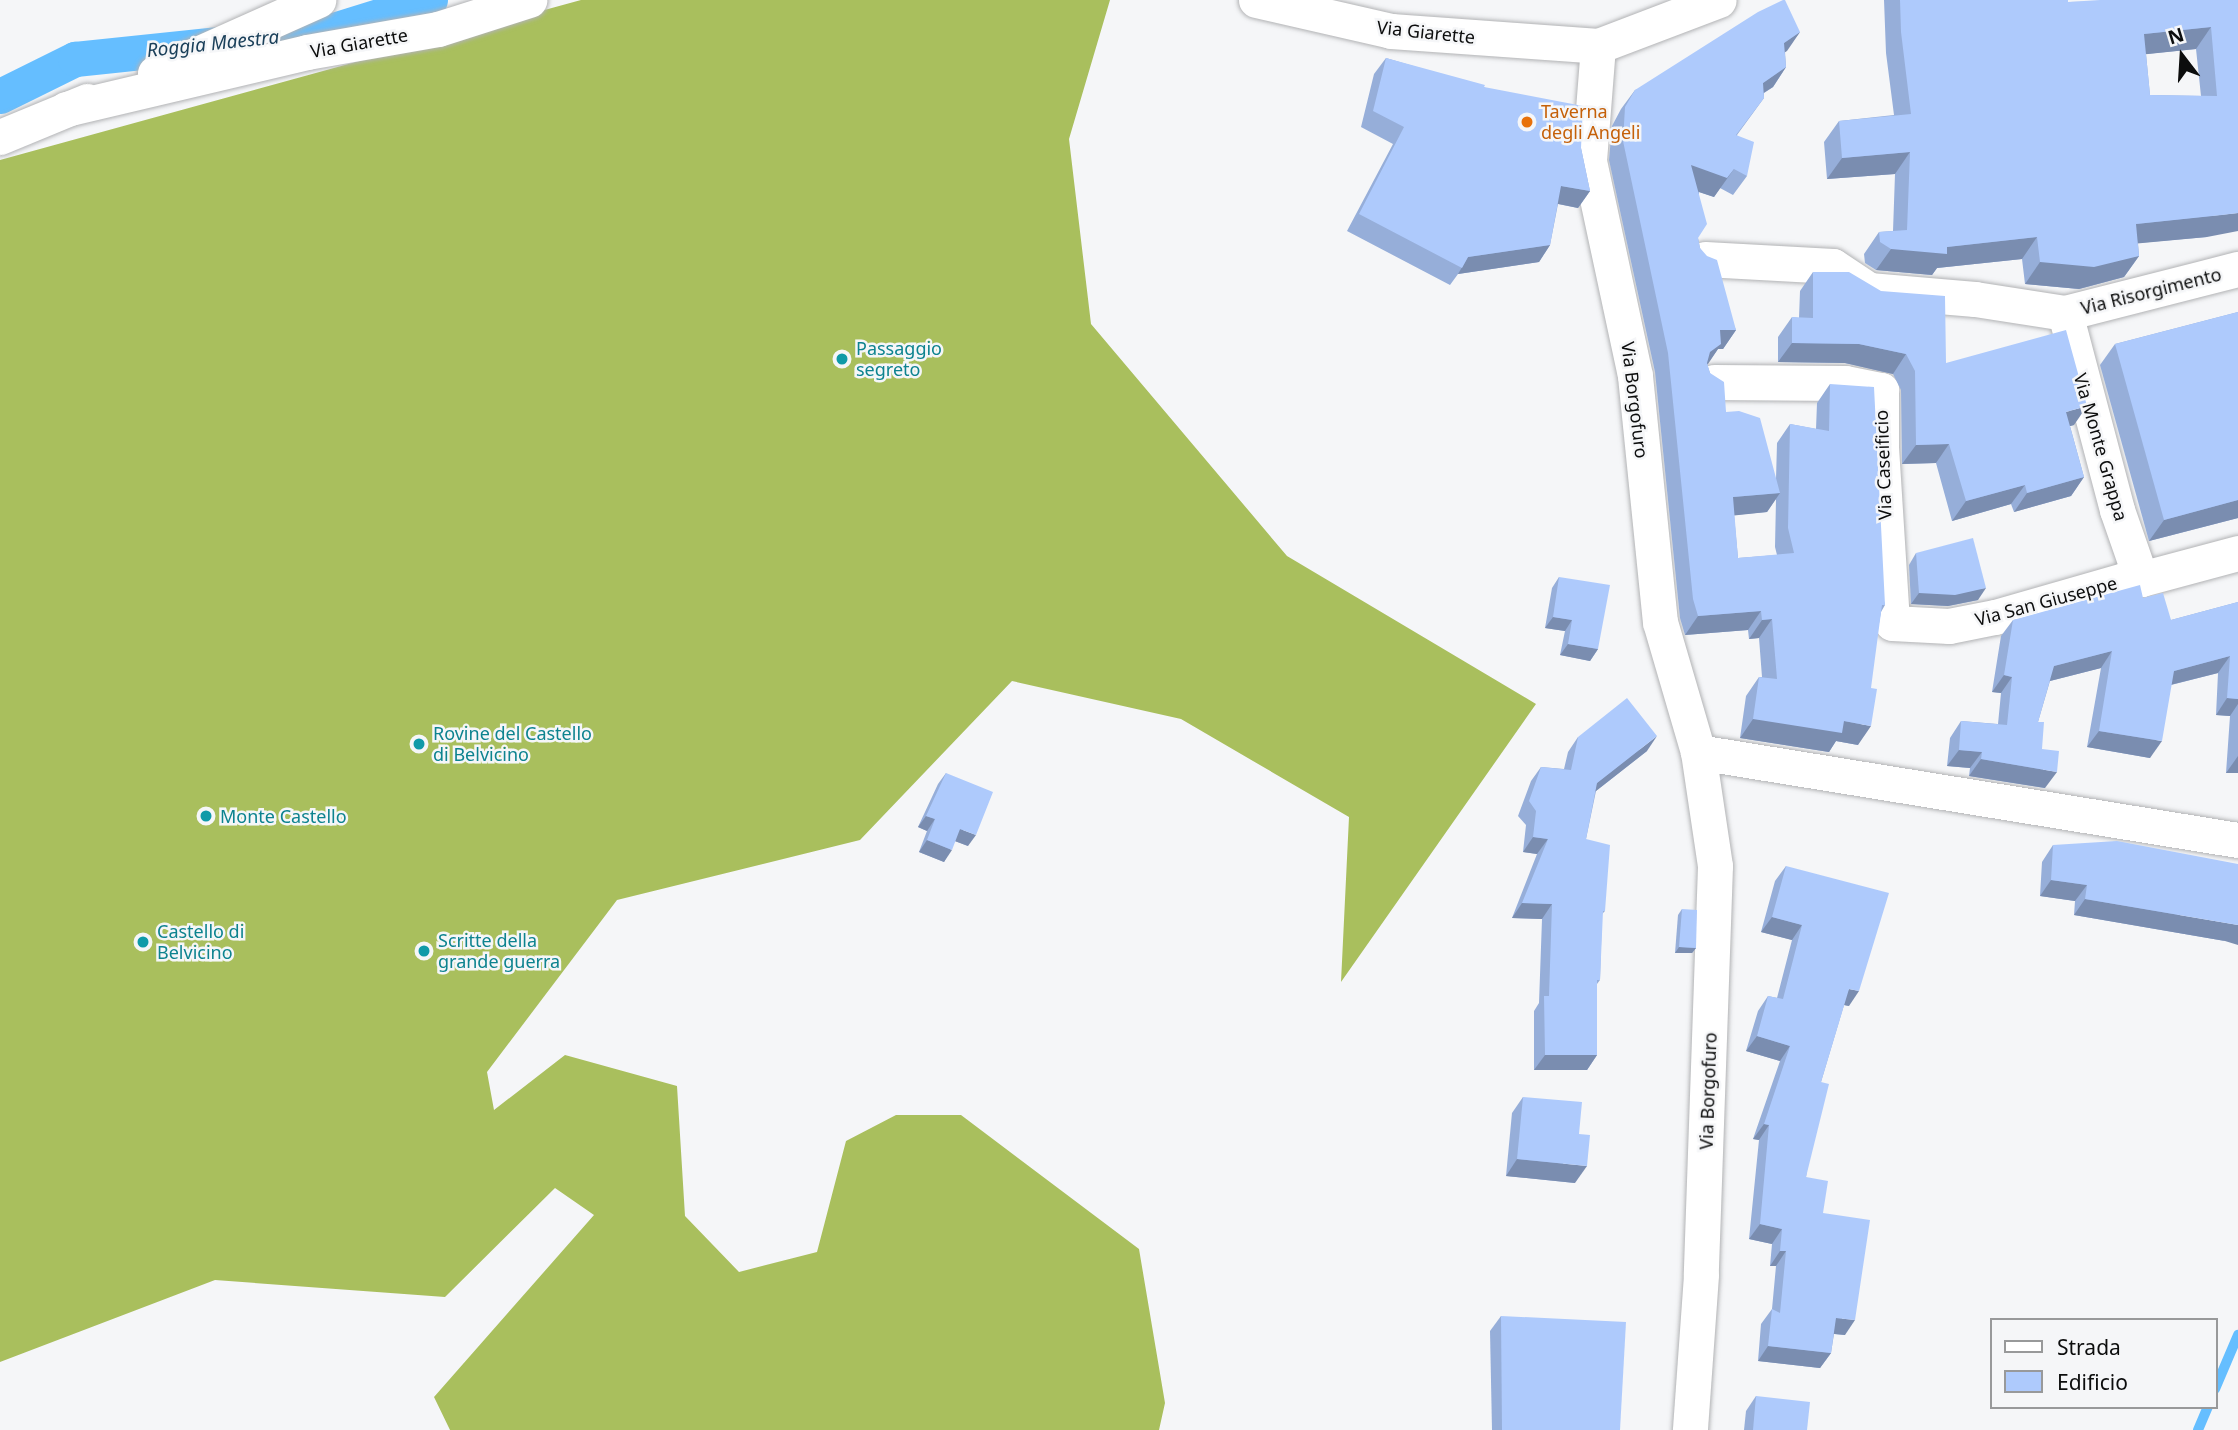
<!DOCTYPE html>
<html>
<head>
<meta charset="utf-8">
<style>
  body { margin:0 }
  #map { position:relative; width:2238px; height:1430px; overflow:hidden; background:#f5f6f8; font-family:"Noto Sans",sans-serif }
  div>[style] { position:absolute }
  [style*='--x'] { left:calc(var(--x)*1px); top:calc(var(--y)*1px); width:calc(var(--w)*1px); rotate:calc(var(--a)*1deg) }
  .forest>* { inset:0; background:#a9bf5d }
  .stream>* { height:10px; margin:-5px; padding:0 5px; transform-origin:5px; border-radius:5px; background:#65beff }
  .canal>* { height:35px; margin:-17.5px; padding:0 17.5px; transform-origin:17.5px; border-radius:17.5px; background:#65beff }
  .roads { filter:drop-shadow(0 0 2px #b2b3b5) drop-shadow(0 0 2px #b2b3b5) }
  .minor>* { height:35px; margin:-17.5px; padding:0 17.5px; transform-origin:17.5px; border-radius:17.5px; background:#fff }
  .wall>* { inset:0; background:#96aed9 }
  .shaded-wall>* { inset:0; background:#7a8db0 }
  .building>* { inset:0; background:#aecafc }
  .dots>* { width:19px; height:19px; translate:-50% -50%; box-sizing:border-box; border:4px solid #f5f6f8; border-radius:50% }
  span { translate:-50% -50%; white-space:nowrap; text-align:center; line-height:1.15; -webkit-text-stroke:5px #f5f6f8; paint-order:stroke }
  .street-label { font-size:18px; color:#0c0d0d }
  .food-label { font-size:18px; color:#c56008 }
  .left { translate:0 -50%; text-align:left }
  .culture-label { font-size:18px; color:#0d838f }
  .water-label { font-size:19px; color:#1b405a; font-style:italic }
  .legend { position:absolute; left:1990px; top:1318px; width:228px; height:91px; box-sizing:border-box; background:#f5f6f8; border:2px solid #98999a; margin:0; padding:9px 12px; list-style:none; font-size:21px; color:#0c0d0d }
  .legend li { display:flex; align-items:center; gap:14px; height:35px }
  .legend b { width:35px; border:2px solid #98999a }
  .north { position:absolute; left:2147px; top:21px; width:70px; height:70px; -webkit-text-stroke:5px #f5f6f8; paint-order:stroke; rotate:343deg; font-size:19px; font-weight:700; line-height:28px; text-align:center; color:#0c0d0d }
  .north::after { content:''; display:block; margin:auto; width:24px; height:32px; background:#0c0d0d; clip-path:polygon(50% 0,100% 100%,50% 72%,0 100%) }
</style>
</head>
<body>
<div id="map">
  <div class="forest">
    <div style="clip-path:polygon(581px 0,1110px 0,1069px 139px,1091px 324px,1287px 556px,1536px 704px,1341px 982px,1349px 817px,1181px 719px,1012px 681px,860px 840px,617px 900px,487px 1072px,494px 1110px,565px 1055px,677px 1086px,685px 1216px,739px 1272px,817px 1252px,846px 1141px,896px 1115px,961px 1115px,1139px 1249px,1165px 1403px,1159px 1430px,450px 1430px,434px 1397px,594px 1215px,555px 1188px,445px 1297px,215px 1280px,0 1362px,0 160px)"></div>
  </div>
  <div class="stream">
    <div style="--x:2215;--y:1389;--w:59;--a:-66.9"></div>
    <div style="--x:2198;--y:1430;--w:25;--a:-67"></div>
  </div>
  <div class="canal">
    <div style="--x:0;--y:96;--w:84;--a:-26.3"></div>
    <div style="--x:75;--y:59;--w:250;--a:-6"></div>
    <div style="--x:324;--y:33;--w:111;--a:-17.3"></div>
  </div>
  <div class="roads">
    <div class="minor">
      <div style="--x:1256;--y:0;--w:139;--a:12.9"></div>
      <div style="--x:1391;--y:31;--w:208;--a:4.1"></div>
      <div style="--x:1598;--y:46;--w:129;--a:-20.8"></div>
      <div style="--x:1598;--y:46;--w:115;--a:94.5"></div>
      <div style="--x:1589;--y:161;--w:220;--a:77.9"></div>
      <div style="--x:1635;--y:376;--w:247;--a:84.2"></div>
      <div style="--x:1660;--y:622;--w:135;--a:73.7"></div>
      <div style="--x:1698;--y:752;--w:115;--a:81.5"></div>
      <div style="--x:1715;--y:866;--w:409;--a:92"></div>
      <div style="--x:1701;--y:1275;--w:155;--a:94.1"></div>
      <div style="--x:155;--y:73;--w:179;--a:-24.1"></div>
      <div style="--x:66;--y:109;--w:248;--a:-13.3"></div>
      <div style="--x:307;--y:52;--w:133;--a:-10"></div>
      <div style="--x:438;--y:29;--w:96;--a:-17.7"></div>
      <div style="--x:0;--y:137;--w:94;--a:-22.5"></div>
      <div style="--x:1705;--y:259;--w:128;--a:3.1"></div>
      <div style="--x:1833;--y:266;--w:43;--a:33.7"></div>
      <div style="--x:1869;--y:290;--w:106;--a:4.9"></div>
      <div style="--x:1975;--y:299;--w:91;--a:8.8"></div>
      <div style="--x:2065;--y:313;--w:179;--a:-14.3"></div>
      <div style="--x:2065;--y:313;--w:204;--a:75.2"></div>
      <div style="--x:2117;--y:510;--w:73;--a:70.8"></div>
      <div style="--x:1714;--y:382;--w:131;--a:0.4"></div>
      <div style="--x:1845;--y:383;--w:37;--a:11"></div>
      <div style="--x:1881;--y:390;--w:57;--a:90"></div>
      <div style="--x:1881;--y:447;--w:176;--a:86.4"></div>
      <div style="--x:1892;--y:623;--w:57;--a:3"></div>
      <div style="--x:1949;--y:626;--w:47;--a:-11.1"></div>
      <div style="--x:1995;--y:617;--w:134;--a:-16"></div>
      <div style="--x:2124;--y:580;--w:17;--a:-3"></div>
      <div style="--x:2141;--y:579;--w:100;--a:-15"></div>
      <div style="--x:1698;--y:752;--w:547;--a:9.26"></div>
    </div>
  </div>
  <div class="wall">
    <div style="clip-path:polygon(evenodd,1884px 0,2068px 0,2068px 2px,2238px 0,2207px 237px,2138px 243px,2139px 256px,2124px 277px,2079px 289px,2025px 284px,2022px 259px,1937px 268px,1932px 275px,1876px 270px,1865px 263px,1864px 254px,1879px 232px,1893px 231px,1895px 174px,1827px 179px,1824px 142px,1839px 121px,1894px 115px,1886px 53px,1884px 0,2196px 49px,2201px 96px,2150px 95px,2146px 54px,2196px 49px)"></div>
    <div style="clip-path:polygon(evenodd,1800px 32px,1785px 52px,1786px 67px,1773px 87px,1764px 93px,1764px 98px,1737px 135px,1747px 176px,1733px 195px,1720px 188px,1714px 197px,1699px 192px,1698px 238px,1700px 248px,1736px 330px,1723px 349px,1718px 349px,1707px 364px,1710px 373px,1726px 412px,1776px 479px,1777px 443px,1790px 424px,1816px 429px,1817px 403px,1830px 384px,1885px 605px,1881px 612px,1858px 745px,1836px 741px,1829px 752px,1740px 738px,1746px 696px,1759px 677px,1762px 677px,1759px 638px,1749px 639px,1748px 630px,1685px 635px,1680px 618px,1655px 372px,1609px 160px,1612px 126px,1621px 109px,1635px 90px,1800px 32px,1776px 499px,1775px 547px,1777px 555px,1738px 558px,1734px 515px,1767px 512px,1776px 499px)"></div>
    <div style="clip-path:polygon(1386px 58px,1484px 87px,1581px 148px,1590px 191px,1578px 208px,1558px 204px,1550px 245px,1539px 262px,1458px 274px,1450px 285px,1347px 231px,1393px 144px,1361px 127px,1374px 74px)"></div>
    <div style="clip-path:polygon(1813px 272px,1946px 363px,2074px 425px,2070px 426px,2084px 477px,2071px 496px,2014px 512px,2011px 504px,1952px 521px,1936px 463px,1902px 464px,1901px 390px,1893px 374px,1845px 363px,1778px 362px,1778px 337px,1792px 317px,1799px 318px,1800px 291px)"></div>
    <div style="clip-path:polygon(2238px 312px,2238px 518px,2149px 541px,2100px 365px,2115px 344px)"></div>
    <div style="clip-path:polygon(1916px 553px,1978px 600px,1948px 606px,1911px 604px,1909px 565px)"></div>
    <div style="clip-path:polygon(1559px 577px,1598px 649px,1590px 661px,1560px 655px,1565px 631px,1545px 628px,1552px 588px)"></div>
    <div style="clip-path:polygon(2143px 598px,2171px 620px,2238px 602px,2238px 773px,2226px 773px,2230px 716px,2216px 715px,2218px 673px,2171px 685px,2150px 758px,2087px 747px,2101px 668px,2050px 681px,2038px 722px,2045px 788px,1969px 776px,1970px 768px,1947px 766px,1950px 738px,1961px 721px,1998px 724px,2001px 693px,1992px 692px,2001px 636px,2013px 620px)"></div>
    <div style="clip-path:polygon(1578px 737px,1647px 751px,1596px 791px,1586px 839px,1605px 911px,1602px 914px,1600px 980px,1597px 984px,1597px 1055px,1587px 1070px,1534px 1070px,1534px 1011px,1539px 1003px,1542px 919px,1512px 918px,1537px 854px,1523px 852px,1526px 825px,1518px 816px,1531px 781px,1541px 767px,1564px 769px,1568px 752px)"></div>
    <div style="clip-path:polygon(946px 773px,968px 846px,955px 841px,944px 862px,919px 852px,927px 831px,918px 827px,938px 784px)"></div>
    <div style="clip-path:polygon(2053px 845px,2225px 941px,2074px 915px,2075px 901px,2040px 896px,2042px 862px)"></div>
    <div style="clip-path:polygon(1786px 866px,1849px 1006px,1844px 1005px,1821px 1082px,1806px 1177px,1823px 1213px,1845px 1335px,1834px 1334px,1831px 1353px,1820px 1368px,1758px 1361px,1761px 1324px,1772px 1309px,1776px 1266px,1770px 1266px,1772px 1244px,1749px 1239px,1759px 1140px,1753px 1139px,1780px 1061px,1746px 1051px,1758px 1011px,1768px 996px,1777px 998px,1792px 940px,1761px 932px,1775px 881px)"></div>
    <div style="clip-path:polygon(1682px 909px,1696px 948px,1692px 953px,1675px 953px,1678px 915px)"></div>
    <div style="clip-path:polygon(1523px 1097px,1575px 1183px,1506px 1176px,1512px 1113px)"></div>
    <div style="clip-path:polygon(1501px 1316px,1620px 1430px,1492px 1430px,1490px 1331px)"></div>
    <div style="clip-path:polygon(1756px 1396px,1807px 1430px,1744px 1430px,1746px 1411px)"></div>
  </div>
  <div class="shaded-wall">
    <div style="clip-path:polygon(2211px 27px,2196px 49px,2129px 56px,2144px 34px)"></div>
    <div style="clip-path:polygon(1800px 32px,1787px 51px,1770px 62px,1784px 43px)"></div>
    <div style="clip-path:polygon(1786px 67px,1773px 87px,1749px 102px,1763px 83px)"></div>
    <div style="clip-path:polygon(1910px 152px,1895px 174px,1827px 179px,1842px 158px)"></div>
    <div style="clip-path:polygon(1691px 165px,1734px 169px,1714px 197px,1678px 185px)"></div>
    <div style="clip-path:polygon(1561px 186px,1590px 191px,1578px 208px,1549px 202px)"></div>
    <div style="clip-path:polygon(2238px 213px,2238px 231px,2207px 237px,2121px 245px,2136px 224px)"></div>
    <div style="clip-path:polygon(2037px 237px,2022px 259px,1937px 268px,1932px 275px,1876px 270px,1891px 249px,1947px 247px)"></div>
    <div style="clip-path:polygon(1550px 245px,1539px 262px,1458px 274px,1468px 257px)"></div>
    <div style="clip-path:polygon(2139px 256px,2124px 277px,2079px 289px,2025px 284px,2040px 262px)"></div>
    <div style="clip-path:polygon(1720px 330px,1736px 330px,1723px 349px,1718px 349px,1708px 364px,1697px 371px)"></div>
    <div style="clip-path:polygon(1792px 343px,1859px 344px,1906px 354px,1893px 374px,1845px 363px,1778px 362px)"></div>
    <div style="clip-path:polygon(2087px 406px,2074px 425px,2052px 431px,2066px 412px)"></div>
    <div style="clip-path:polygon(1949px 444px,1936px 463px,1902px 464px,1916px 445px)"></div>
    <div style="clip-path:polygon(2084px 477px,2071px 496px,2014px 512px,2027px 493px)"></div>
    <div style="clip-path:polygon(2025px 485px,2011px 504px,1952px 521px,1966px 501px)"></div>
    <div style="clip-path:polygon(1780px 493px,1767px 512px,1720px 517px,1733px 497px)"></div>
    <div style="clip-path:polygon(2238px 500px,2238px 518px,2149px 541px,2164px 520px)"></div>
    <div style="clip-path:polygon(1986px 588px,1978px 600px,1948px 606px,1911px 604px,1919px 593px)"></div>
    <div style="clip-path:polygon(1761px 611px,1748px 630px,1685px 635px,1698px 616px)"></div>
    <div style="clip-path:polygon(1553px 617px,1572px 620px,1565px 631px,1545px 628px)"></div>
    <div style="clip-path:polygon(1772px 619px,1759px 638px,1749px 639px,1762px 620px)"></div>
    <div style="clip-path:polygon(1568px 644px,1598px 649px,1590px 661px,1560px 655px)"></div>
    <div style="clip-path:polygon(2112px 651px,2101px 668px,2042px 683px,2054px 666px)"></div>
    <div style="clip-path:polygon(2230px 656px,2218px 673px,2162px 687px,2174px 671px)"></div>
    <div style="clip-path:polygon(2004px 675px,2012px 677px,2001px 693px,1992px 692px)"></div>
    <div style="clip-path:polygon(2227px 698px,2238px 699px,2238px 704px,2230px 716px,2216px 715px)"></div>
    <div style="clip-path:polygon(1753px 719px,1844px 721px,1871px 726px,1858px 745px,1836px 741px,1829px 752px,1740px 738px)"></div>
    <div style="clip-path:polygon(2099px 731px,2162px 741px,2150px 758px,2087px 747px)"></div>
    <div style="clip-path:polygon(1657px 736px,1647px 751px,1587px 798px,1597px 783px)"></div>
    <div style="clip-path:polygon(1959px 750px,1982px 752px,1970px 768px,1947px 766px)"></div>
    <div style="clip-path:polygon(2238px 756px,2238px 773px,2226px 773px)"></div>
    <div style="clip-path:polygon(1981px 759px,2057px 772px,2045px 788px,1969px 776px)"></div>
    <div style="clip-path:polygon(926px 816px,935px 819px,927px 831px,918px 827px)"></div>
    <div style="clip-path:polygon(960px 829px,976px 835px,968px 846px,952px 840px)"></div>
    <div style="clip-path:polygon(1533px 837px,1548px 839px,1537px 854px,1523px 852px)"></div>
    <div style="clip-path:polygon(927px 840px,952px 850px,944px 862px,919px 852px)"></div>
    <div style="clip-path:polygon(2051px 880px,2087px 885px,2075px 901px,2040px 896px)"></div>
    <div style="clip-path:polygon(2085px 899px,2238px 925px,2238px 945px,2225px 941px,2074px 915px)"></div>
    <div style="clip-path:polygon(1522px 903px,1552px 904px,1542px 919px,1512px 918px)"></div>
    <div style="clip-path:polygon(1772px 917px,1802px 925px,1792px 940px,1761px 932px)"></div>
    <div style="clip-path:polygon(1679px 947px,1696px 948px,1692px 953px,1675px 953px)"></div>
    <div style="clip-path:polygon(1849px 989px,1859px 991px,1849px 1006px,1839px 1004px)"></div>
    <div style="clip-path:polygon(1757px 1036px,1790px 1046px,1780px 1061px,1746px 1051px)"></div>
    <div style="clip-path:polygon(1545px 1055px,1597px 1055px,1587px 1070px,1534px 1070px)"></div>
    <div style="clip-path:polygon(1764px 1124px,1769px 1125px,1759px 1140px,1753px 1139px)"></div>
    <div style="clip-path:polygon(1517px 1159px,1587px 1166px,1575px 1183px,1506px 1176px)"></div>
    <div style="clip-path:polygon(1760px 1224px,1782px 1229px,1772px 1244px,1749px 1239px)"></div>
    <div style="clip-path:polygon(1780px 1251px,1786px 1251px,1776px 1266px,1770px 1266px)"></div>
    <div style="clip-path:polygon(1836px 1318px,1855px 1320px,1845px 1335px,1825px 1333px)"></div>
    <div style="clip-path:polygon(1768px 1346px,1831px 1353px,1820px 1368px,1758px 1361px)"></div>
  </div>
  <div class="building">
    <div style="clip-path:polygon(1783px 0,1785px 0,1800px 32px,1784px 43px,1786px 67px,1763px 83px,1764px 98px,1736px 135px,1754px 142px,1747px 176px,1734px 169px,1727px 178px,1691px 165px,1707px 224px,1698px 238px,1700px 248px,1707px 256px,1717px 260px,1736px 330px,1720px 330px,1721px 344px,1710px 352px,1707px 363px,1710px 373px,1724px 382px,1726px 412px,1739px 411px,1760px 418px,1780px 493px,1733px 497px,1738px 558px,1794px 553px,1788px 528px,1790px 424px,1829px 431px,1830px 384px,1874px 387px,1885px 605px,1882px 605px,1871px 688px,1877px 689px,1871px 726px,1844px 721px,1842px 733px,1753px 719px,1759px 677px,1777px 679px,1772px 619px,1762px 620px,1761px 611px,1698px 616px,1693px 599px,1668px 353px,1623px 141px,1625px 107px,1635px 90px,1758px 12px)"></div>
    <div style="clip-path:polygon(evenodd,1900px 0,2068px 0,2068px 2px,2100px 0,2238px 0,2238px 213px,2222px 215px,2136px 224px,2139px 256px,2094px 267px,2040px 262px,2037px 237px,1947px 247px,1947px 254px,1891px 249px,1880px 242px,1879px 232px,1907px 230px,1910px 152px,1842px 158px,1839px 121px,1911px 114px,1901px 32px,1900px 0,2211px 27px,2217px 96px,2150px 95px,2144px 34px,2211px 27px)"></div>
    <div style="clip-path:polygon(1386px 58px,1485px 85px,1484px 87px,1583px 106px,1581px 148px,1590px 191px,1561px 186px,1550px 245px,1468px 257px,1462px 268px,1359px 214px,1404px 127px,1373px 111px)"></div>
    <div style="clip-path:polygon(1813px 272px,1849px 272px,1881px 291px,1945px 296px,1946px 363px,2066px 330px,2087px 406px,2066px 412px,2084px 477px,2027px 493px,2025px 485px,1966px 501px,1949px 444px,1916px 445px,1915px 371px,1906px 354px,1859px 344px,1792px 343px,1792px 317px,1813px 318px)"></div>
    <div style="clip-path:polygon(2238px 312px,2238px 500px,2164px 520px,2115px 344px)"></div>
    <div style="clip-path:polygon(1973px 538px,1986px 588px,1955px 595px,1919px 593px,1916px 553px)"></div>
    <div style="clip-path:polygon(1559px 577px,1610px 585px,1598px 649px,1568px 644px,1572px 620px,1553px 617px)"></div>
    <div style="clip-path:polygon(2140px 585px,2143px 598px,2163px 593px,2171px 620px,2238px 602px,2238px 699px,2227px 698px,2230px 656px,2174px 671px,2162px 741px,2099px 731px,2112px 651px,2054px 666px,2038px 722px,2044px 722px,2042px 749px,2059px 751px,2057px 772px,1981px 759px,1982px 752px,1959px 750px,1961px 721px,2007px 725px,2012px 677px,2004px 675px,2013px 620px)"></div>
    <div style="clip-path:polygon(1627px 698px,1657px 736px,1597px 783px,1586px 839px,1610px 845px,1605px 911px,1603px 911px,1600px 980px,1597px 980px,1597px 1055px,1545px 1055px,1544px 996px,1549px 996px,1552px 904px,1522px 903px,1548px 839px,1533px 837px,1536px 811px,1529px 801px,1541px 767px,1571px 770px,1578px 737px)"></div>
    <div style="clip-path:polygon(946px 773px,993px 792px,976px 835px,960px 829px,952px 850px,927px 840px,935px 819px,926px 816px)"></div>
    <div style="clip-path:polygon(2117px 841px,2238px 864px,2238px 925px,2085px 899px,2087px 885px,2051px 880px,2053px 845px)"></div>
    <div style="clip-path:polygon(1786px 866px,1889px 893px,1859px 991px,1849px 989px,1821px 1082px,1829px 1084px,1806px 1177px,1828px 1181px,1823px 1213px,1870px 1220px,1855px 1320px,1836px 1318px,1831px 1353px,1768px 1346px,1772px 1309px,1780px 1313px,1786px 1251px,1780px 1251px,1782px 1229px,1760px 1224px,1769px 1125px,1764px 1124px,1790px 1046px,1757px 1036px,1768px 996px,1783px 999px,1802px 925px,1772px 917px)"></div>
    <div style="clip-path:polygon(1682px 909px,1697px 910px,1696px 948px,1679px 947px)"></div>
    <div style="clip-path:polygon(1523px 1097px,1582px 1102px,1579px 1134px,1590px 1135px,1587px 1166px,1517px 1159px)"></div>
    <div style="clip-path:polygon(1501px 1316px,1626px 1322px,1620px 1430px,1502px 1430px)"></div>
    <div style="clip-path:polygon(1756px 1396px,1810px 1402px,1807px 1430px,1753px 1430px)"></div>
  </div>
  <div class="dots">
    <div style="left:1527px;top:122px;background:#e8710a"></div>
    <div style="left:842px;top:359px;background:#0f9aa8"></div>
    <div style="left:419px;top:744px;background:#0f9aa8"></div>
    <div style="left:206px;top:816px;background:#0f9aa8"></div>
    <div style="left:143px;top:942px;background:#0f9aa8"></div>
    <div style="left:424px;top:951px;background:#0f9aa8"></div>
  </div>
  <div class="street-label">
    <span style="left:1426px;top:32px;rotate:6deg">Via Giarette</span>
    <span style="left:359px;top:43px;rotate:-10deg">Via Giarette</span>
    <span style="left:2151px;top:291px;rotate:-14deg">Via Risorgimento</span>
    <span style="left:1635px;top:400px;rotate:83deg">Via Borgofuro</span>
    <span style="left:2101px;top:447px;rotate:74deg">Via Monte Grappa</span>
    <span style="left:1883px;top:465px;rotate:-92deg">Via Caseificio</span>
    <span style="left:2046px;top:601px;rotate:-15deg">Via San Giuseppe</span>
    <span style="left:1708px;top:1091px;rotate:-88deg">Via Borgofuro</span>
  </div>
  <div class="food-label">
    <span class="left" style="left:1541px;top:122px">Taverna<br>degli Angeli</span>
  </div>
  <div class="culture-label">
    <span class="left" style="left:856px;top:359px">Passaggio<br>segreto</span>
    <span class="left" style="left:433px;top:744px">Rovine del Castello<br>di Belvicino</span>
    <span class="left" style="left:220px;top:816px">Monte Castello</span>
    <span class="left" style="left:157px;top:942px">Castello di<br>Belvicino</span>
    <span class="left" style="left:438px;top:951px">Scritte della<br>grande guerra</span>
  </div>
  <div class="water-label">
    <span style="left:213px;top:44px;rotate:-6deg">Roggia Maestra</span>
  </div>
  <ul class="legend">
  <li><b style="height:9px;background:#fff"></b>Strada</li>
  <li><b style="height:19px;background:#aecafc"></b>Edificio</li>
  </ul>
  <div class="north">N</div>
</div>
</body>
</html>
